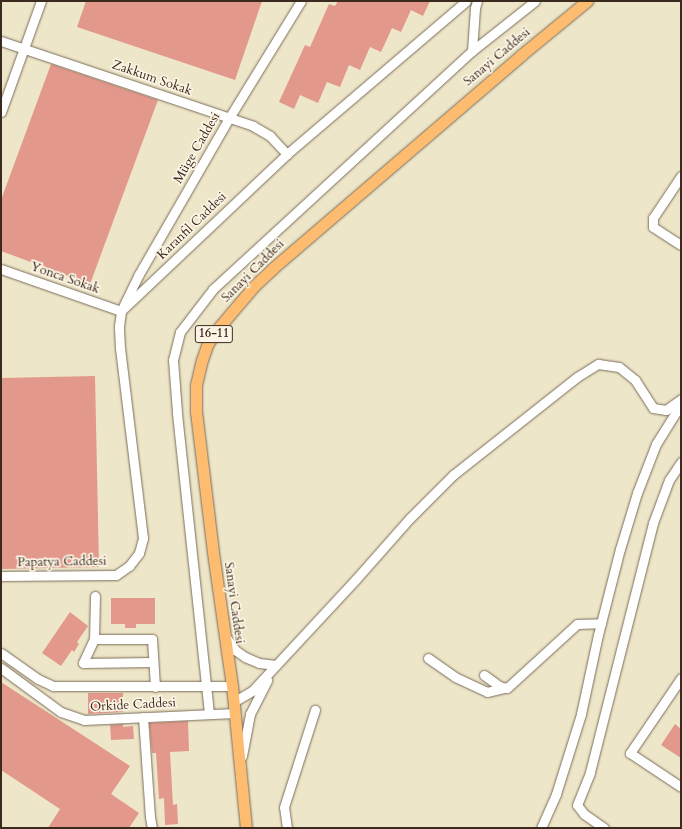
<!DOCTYPE html>
<html>
<head>
<meta charset="utf-8">
<style>
  body { margin:0 }
  #map { position:relative; width:682px; height:829px; overflow:hidden; background:#eee6c8; font-family:Cardo,serif }
  div>[style] { position:absolute }
  [style*='--x'] { left:calc(var(--x)*1px); top:calc(var(--y)*1px); width:calc(var(--w)*1px); rotate:calc(var(--a)*1deg) }
  .building>* { inset:0; background:#e2988b }
  .roads { filter:drop-shadow(0 0 1px #7a6c5a) drop-shadow(0 0 1px #7a6c5a) }
  .minor>* { height:9px; margin:-4.5px; padding:0 4.5px; transform-origin:4.5px; border-radius:4.5px; background:#fff }
  .major>* { height:11px; margin:-5.5px; padding:0 5.5px; transform-origin:5.5px; border-radius:5.5px; background:#fdbc70 }
  span { translate:-50% -50%; white-space:nowrap; text-align:center; line-height:1.15; -webkit-text-stroke:3.5px #fcf5e5; paint-order:stroke }
  .shield-label span { padding:1px 3px; background:#fcf5e5; border:1px solid; border-radius:3px; -webkit-text-stroke-width:0 }
  .shield-label { font-size:12px; color:#3b2a1e; font-weight:700 }
  .street-label { font-size:13px; color:#3b2a1e }
  .frame { position:absolute; inset:0; border:2px solid #3b2a1e; pointer-events:none }
</style>
</head>
<body>
<div id="map">
  <div class="building">
    <div style="clip-path:polygon(86px 1px,262px 1px,235px 80px,77px 27px)"></div>
    <div style="clip-path:polygon(338px 1px,430px 1px,423px 16px,411px 10px,401px 32px,392px 28px,381px 52px,370px 47px,360px 70px,349px 65px,340px 87px,327px 82px,318px 103px,300px 95px,294px 109px,279px 102px,305px 45px,310px 47px,329px 4px,335px 6px)"></div>
    <div style="clip-path:polygon(51px 64px,158px 100px,90px 284px,1px 251px,1px 200px)"></div>
    <div style="clip-path:polygon(95px 376px,99px 567px,1px 569px,1px 378px)"></div>
    <div style="clip-path:polygon(111px 598px,155px 598px,155px 624px,136px 624px,136px 628px,125px 628px,125px 624px,111px 624px)"></div>
    <div style="clip-path:polygon(70px 612px,88px 626px,77px 642px,79px 644px,74px 652px,72px 650px,61px 666px,42px 653px)"></div>
    <div style="clip-path:polygon(1px 682px,130px 766px,111px 794px,139px 813px,129px 828px,48px 828px,60px 809px,1px 770px)"></div>
    <div style="clip-path:polygon(88px 693px,123px 693px,123px 712px,88px 714px)"></div>
    <div style="clip-path:polygon(188px 721px,189px 751px,170px 752px,173px 805px,177px 804px,178px 824px,165px 825px,164px 798px,159px 799px,156px 753px,152px 753px,149px 723px)"></div>
    <div style="clip-path:polygon(123px 724px,123px 727px,133px 726px,134px 739px,111px 740px,110px 725px)"></div>
    <div style="clip-path:polygon(675px 724px,681px 729px,681px 758px,661px 745px)"></div>
  </div>
  <div class="roads">
    <div class="minor">
      <div style="--x:1;--y:41;--w:266;--a:18.6"></div>
      <div style="--x:253;--y:126;--w:20;--a:30"></div>
      <div style="--x:270;--y:136;--w:25;--a:47"></div>
      <div style="--x:472;--y:51;--w:43;--a:-86"></div>
      <div style="--x:475;--y:8;--w:7;--a:-74"></div>
      <div style="--x:1;--y:112;--w:118;--a:-70.2"></div>
      <div style="--x:681;--y:176;--w:50;--a:123.7"></div>
      <div style="--x:653;--y:218;--w:9;--a:90"></div>
      <div style="--x:653;--y:227;--w:33;--a:33"></div>
      <div style="--x:1;--y:269;--w:127;--a:19.3"></div>
      <div style="--x:121;--y:311;--w:41;--a:-64.1"></div>
      <div style="--x:139;--y:274;--w:180;--a:-60"></div>
      <div style="--x:229;--y:118;--w:137;--a:-58.4"></div>
      <div style="--x:1;--y:576;--w:115;--a:-0.5"></div>
      <div style="--x:116;--y:575;--w:16;--a:-35"></div>
      <div style="--x:129;--y:566;--w:16;--a:-52"></div>
      <div style="--x:139;--y:553;--w:16;--a:-75"></div>
      <div style="--x:143;--y:538;--w:191;--a:-96.9"></div>
      <div style="--x:120;--y:348;--w:22;--a:-93"></div>
      <div style="--x:119;--y:326;--w:15;--a:-82"></div>
      <div style="--x:121;--y:311;--w:228;--a:-43.4"></div>
      <div style="--x:287;--y:154;--w:235;--a:-40.5"></div>
      <div style="--x:95;--y:596;--w:43;--a:91.3"></div>
      <div style="--x:94;--y:639;--w:26;--a:115"></div>
      <div style="--x:83;--y:663;--w:70;--a:-0.8"></div>
      <div style="--x:226;--y:637;--w:16;--a:55"></div>
      <div style="--x:235;--y:650;--w:12;--a:35"></div>
      <div style="--x:245;--y:657;--w:15;--a:23"></div>
      <div style="--x:259;--y:663;--w:17;--a:7"></div>
      <div style="--x:94;--y:639;--w:58;--a:0"></div>
      <div style="--x:152;--y:639;--w:48;--a:86.4"></div>
      <div style="--x:1;--y:653;--w:45;--a:35.1"></div>
      <div style="--x:38;--y:679;--w:17;--a:25"></div>
      <div style="--x:53;--y:686;--w:179;--a:0"></div>
      <div style="--x:428;--y:658;--w:33;--a:35"></div>
      <div style="--x:455;--y:677;--w:35;--a:25"></div>
      <div style="--x:487;--y:692;--w:17;--a:-13"></div>
      <div style="--x:1;--y:668;--w:74;--a:36.3"></div>
      <div style="--x:61;--y:712;--w:24;--a:19"></div>
      <div style="--x:84;--y:720;--w:151;--a:-2.7"></div>
      <div style="--x:484;--y:675;--w:19;--a:36"></div>
      <div style="--x:499;--y:686;--w:8;--a:14"></div>
      <div style="--x:507;--y:688;--w:95;--a:-42.4"></div>
      <div style="--x:577;--y:624;--w:24;--a:-2"></div>
      <div style="--x:681;--y:678;--w:91;--a:124.2"></div>
      <div style="--x:630;--y:753;--w:61;--a:33.7"></div>
      <div style="--x:233;--y:702;--w:22;--a:-30"></div>
      <div style="--x:252;--y:691;--w:153;--a:-47.1"></div>
      <div style="--x:356;--y:579;--w:81;--a:-48.5"></div>
      <div style="--x:410;--y:518;--w:61;--a:-45"></div>
      <div style="--x:453;--y:475;--w:158;--a:-38.3"></div>
      <div style="--x:577;--y:377;--w:25;--a:-32"></div>
      <div style="--x:598;--y:364;--w:21;--a:8"></div>
      <div style="--x:619;--y:367;--w:21;--a:39"></div>
      <div style="--x:635;--y:380;--w:33;--a:57"></div>
      <div style="--x:653;--y:408;--w:13;--a:9"></div>
      <div style="--x:666;--y:410;--w:19;--a:-36"></div>
      <div style="--x:209;--y:713;--w:303;--a:-96.1"></div>
      <div style="--x:177;--y:412;--w:52;--a:-94.4"></div>
      <div style="--x:173;--y:360;--w:29;--a:-76"></div>
      <div style="--x:180;--y:332;--w:54;--a:-52.5"></div>
      <div style="--x:213;--y:289;--w:352;--a:-42.6"></div>
      <div style="--x:472;--y:51;--w:80;--a:-38.4"></div>
      <div style="--x:143;--y:717;--w:100;--a:86"></div>
      <div style="--x:150;--y:817;--w:11;--a:80"></div>
      <div style="--x:242;--y:756;--w:43;--a:-79.2"></div>
      <div style="--x:250;--y:714;--w:38;--a:-63"></div>
      <div style="--x:287;--y:828;--w:21;--a:-98"></div>
      <div style="--x:284;--y:807;--w:102;--a:-72.3"></div>
      <div style="--x:541;--y:828;--w:37;--a:-66"></div>
      <div style="--x:556;--y:794;--w:84;--a:-72.6"></div>
      <div style="--x:581;--y:714;--w:81;--a:-77.9"></div>
      <div style="--x:598;--y:635;--w:89;--a:-75.7"></div>
      <div style="--x:620;--y:549;--w:59;--a:-73.1"></div>
      <div style="--x:637;--y:493;--w:53;--a:-68.8"></div>
      <div style="--x:656;--y:444;--w:47;--a:-58"></div>
      <div style="--x:604;--y:828;--w:24;--a:-145"></div>
      <div style="--x:584;--y:814;--w:11;--a:-128"></div>
      <div style="--x:577;--y:805;--w:35;--a:-68"></div>
      <div style="--x:590;--y:772;--w:257;--a:-75.8"></div>
      <div style="--x:653;--y:523;--w:46;--a:-69.6"></div>
      <div style="--x:669;--y:480;--w:22;--a:-56"></div>
    </div>
    <div class="major">
      <div style="--x:246;--y:828;--w:143;--a:-95.6"></div>
      <div style="--x:232;--y:686;--w:135;--a:-98.1"></div>
      <div style="--x:213;--y:552;--w:141;--a:-96.9"></div>
      <div style="--x:196;--y:412;--w:27;--a:-90"></div>
      <div style="--x:196;--y:385;--w:26;--a:-77"></div>
      <div style="--x:202;--y:360;--w:18;--a:-71"></div>
      <div style="--x:208;--y:343;--w:21;--a:-55"></div>
      <div style="--x:220;--y:326;--w:52;--a:-49.6"></div>
      <div style="--x:254;--y:286;--w:26;--a:-43"></div>
      <div style="--x:273;--y:268;--w:326;--a:-40.6"></div>
      <div style="--x:520;--y:56;--w:87;--a:-39.4"></div>
    </div>
  </div>
  <div class="shield-label">
    <span style="left:214px;top:334px">16-11</span>
  </div>
  <div class="street-label">
    <span style="left:497px;top:57px;rotate:-40deg">Sanayi Caddesi</span>
    <span style="left:152px;top:78px;rotate:19deg">Zakkum Sokak</span>
    <span style="left:197px;top:148px;rotate:-60deg">Müge Caddesi</span>
    <span style="left:192px;top:226px;rotate:-44deg">Karanfil Caddesi</span>
    <span style="left:253px;top:271px;rotate:-45deg">Sanayi Caddesi</span>
    <span style="left:65px;top:278px;rotate:19deg">Yonca Sokak</span>
    <span style="left:62px;top:562px;rotate:-1deg">Papatya Caddesi</span>
    <span style="left:234px;top:603px;rotate:82deg">Sanayi Caddesi</span>
    <span style="left:133px;top:705px;rotate:-3deg">Orkide Caddesi</span>
  </div>
  <div class="frame"></div>
</div>
</body>
</html>
